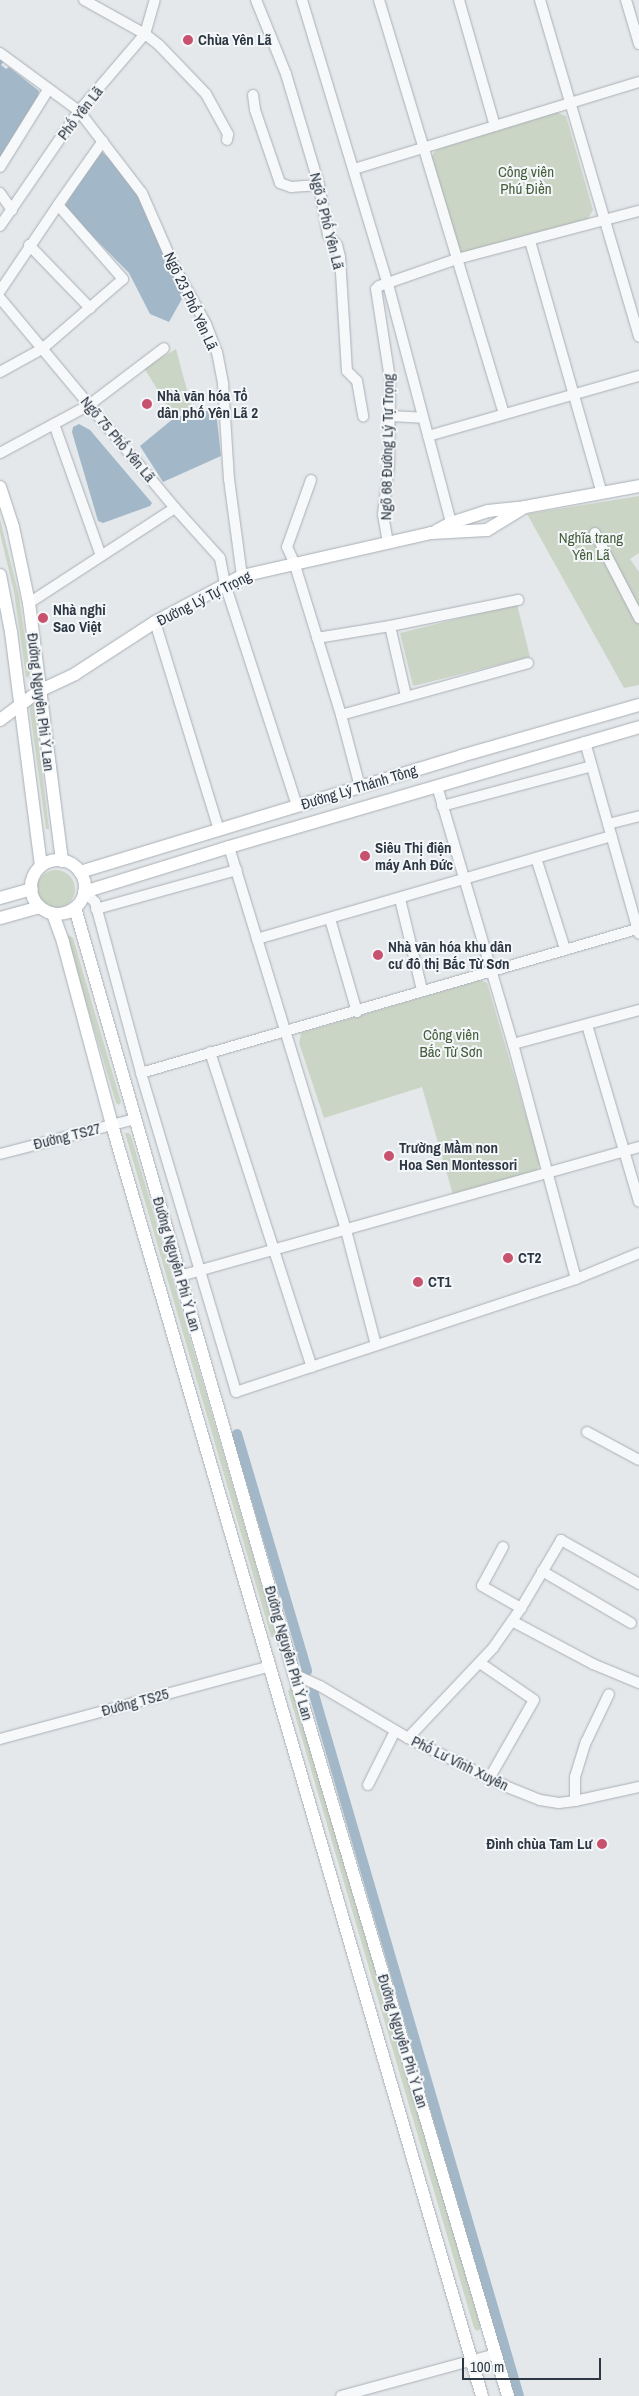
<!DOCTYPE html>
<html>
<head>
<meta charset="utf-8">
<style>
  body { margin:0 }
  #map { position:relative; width:639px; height:2396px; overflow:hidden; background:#e4e8eb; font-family:"Archivo Narrow",sans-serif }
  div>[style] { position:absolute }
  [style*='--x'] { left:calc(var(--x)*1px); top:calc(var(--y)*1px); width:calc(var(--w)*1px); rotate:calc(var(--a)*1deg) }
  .green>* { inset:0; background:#cbd5c6 }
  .round { border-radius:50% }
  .water>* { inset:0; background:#a2b8c9 }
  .canal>* { height:10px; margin:-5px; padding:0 5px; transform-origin:5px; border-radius:5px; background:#a2b8c9 }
  .roads { filter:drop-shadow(0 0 1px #a9afb5) drop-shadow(0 0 1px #a9afb5) }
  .minor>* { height:10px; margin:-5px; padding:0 5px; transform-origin:5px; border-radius:5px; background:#f7f8fa }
  .major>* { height:12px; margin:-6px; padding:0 6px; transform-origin:6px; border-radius:6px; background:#fff }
  .major>.ring { margin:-6px; padding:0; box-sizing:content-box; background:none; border:12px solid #fff; border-radius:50% }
  .dots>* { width:14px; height:14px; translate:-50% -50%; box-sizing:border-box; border:2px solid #f4f7f9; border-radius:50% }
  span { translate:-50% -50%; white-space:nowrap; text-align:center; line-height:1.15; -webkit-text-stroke:4px #f4f7f9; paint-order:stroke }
  .poi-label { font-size:15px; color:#2d3743; font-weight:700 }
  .left { translate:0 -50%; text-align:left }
  .right { translate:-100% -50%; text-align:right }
  .street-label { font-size:15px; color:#2d3743 }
  .park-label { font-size:15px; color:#455e3b }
  .scale { position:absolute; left:462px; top:2358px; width:139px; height:22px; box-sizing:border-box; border:2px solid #2d3743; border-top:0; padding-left:6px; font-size:15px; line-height:18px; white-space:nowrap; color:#2d3743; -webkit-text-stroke:4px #f4f7f9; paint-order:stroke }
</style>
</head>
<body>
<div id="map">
  <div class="green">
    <div style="clip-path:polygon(556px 112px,566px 116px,593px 210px,587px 220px,460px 256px,430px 159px,436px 150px)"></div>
    <div style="clip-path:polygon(176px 349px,192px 409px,172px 413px,144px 368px)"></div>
    <div style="clip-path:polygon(639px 496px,639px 553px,630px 559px,639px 572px,639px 685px,624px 688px,527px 514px)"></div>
    <div style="clip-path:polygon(0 519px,19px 596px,30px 673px,28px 678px,26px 677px,14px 592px,0 533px)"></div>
    <div style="clip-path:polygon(517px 604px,530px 657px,413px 686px,400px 633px)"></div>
    <div style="clip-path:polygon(33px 703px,34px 705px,49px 829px,46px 829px,29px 704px)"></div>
    <div class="round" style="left:37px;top:870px;width:38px;height:38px"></div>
    <div style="clip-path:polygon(69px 935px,73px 938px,121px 1102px,119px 1105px,116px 1103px,67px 938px)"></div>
    <div style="clip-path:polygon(481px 980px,487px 983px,540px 1163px,537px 1171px,453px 1195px,422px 1087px,324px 1118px,299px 1043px,301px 1033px)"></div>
    <div style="clip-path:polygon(125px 1133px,129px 1133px,131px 1136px,277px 1638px,271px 1637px)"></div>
    <div style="clip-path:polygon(291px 1687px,294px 1688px,480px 2324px,480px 2329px,477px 2331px,474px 2328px,288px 1691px)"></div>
  </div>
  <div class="water">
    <div style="clip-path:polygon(0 58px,4px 61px,1px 65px,6px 69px,9px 67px,39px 91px,38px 96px,0 157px)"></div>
    <div style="clip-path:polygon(100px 150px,135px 183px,183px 297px,169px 322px,150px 314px,129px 273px,64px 207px)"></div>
    <div style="clip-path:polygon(216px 410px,221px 456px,163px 482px,140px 446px,174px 418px,193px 412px)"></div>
    <div style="clip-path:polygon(79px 424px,90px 430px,152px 503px,150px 506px,103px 523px,98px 521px,72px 432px,73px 427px)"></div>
  </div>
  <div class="canal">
    <div style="--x:237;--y:1434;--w:247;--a:73.5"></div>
    <div style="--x:313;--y:1691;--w:734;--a:73.71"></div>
  </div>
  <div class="roads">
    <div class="minor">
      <div style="--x:84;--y:0;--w:70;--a:29.1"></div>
      <div style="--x:145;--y:34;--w:18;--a:38"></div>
      <div style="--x:159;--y:45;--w:68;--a:46.2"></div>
      <div style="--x:206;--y:94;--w:46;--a:61.2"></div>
      <div style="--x:228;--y:134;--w:6;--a:99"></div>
      <div style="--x:256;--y:0;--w:80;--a:67.9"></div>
      <div style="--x:286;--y:74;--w:116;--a:73.4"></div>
      <div style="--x:319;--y:185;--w:51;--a:79.8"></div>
      <div style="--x:328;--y:235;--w:13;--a:48"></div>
      <div style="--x:337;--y:245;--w:12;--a:76"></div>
      <div style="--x:340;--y:257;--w:114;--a:86.5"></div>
      <div style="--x:347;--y:371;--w:14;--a:45"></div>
      <div style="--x:357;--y:381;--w:36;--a:80"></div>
      <div style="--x:302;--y:0;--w:297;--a:73.2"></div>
      <div style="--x:388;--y:284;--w:247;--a:75.2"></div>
      <div style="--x:379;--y:0;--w:432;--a:73.2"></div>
      <div style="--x:459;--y:0;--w:131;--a:74.1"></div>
      <div style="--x:540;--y:0;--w:351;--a:73.6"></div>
      <div style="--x:626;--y:0;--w:46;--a:73.5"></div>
      <div style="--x:0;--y:53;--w:98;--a:36.3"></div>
      <div style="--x:79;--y:111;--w:103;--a:52.5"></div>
      <div style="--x:142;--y:193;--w:77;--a:66.4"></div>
      <div style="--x:173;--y:264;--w:68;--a:61.2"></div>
      <div style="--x:206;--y:324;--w:30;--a:69"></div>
      <div style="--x:217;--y:352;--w:33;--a:79"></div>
      <div style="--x:223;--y:384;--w:95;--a:86.4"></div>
      <div style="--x:229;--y:479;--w:98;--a:82.4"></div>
      <div style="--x:253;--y:95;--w:15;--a:82"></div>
      <div style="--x:255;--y:110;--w:77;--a:71.1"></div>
      <div style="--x:280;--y:183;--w:12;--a:20"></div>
      <div style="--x:291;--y:187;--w:28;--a:-4"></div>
      <div style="--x:0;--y:167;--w:91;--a:-58.1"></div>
      <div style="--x:354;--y:169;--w:298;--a:-17"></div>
      <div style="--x:0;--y:193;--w:21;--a:55"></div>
      <div style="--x:0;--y:226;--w:140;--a:-55.5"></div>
      <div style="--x:79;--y:111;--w:101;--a:-49.4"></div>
      <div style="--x:145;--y:34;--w:35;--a:-74"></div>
      <div style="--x:530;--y:241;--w:262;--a:74.1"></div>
      <div style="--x:29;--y:245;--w:88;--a:45.9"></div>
      <div style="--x:0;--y:291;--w:104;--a:-56"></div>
      <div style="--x:0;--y:298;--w:273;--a:50.2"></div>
      <div style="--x:175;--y:508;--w:67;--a:48"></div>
      <div style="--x:220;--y:558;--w:26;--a:79"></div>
      <div style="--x:225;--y:584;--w:232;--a:72"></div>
      <div style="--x:0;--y:372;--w:48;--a:-28.7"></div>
      <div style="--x:42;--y:349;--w:107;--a:-40.8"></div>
      <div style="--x:123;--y:279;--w:98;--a:-131.3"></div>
      <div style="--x:58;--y:205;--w:78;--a:-54.9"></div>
      <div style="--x:390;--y:416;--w:33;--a:3"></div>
      <div style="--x:54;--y:424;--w:140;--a:70.4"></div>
      <div style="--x:428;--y:436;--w:219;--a:-15.9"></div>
      <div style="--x:0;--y:453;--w:101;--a:-28.3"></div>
      <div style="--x:89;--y:405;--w:94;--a:-37.2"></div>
      <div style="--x:311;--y:480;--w:71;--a:109.7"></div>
      <div style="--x:287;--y:547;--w:17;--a:65"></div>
      <div style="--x:294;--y:562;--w:160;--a:72.9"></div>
      <div style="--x:341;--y:715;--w:74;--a:75.2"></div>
      <div style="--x:595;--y:533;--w:96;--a:62.6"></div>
      <div style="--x:388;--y:543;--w:29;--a:-100"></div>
      <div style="--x:383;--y:514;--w:49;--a:-83"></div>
      <div style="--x:389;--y:465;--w:86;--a:-89.3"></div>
      <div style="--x:390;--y:379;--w:91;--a:-98.8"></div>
      <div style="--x:376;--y:289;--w:4;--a:-45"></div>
      <div style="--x:379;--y:286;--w:83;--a:-19.1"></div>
      <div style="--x:457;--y:259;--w:188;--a:-14.8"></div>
      <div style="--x:29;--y:603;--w:174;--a:-33.1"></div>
      <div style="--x:155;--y:622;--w:218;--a:72.9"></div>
      <div style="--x:390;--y:626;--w:72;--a:77.1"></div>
      <div style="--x:317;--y:638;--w:74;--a:-9.3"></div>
      <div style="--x:390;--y:626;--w:131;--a:-11.5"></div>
      <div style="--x:341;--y:715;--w:194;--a:-15.5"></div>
      <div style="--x:585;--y:742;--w:199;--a:74.3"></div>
      <div style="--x:437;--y:786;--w:269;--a:73.6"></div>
      <div style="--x:513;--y:1044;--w:243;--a:75"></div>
      <div style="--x:442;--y:806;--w:155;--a:-14.9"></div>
      <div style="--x:608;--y:824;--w:32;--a:-14"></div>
      <div style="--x:229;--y:847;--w:400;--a:73"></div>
      <div style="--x:346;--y:1230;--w:119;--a:75.4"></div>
      <div style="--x:536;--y:858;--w:96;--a:72.3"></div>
      <div style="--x:84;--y:892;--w:15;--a:42"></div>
      <div style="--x:95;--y:902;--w:177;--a:74.9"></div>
      <div style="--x:141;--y:1073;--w:333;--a:73.4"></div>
      <div style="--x:236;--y:1392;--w:358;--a:-18.4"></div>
      <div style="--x:576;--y:1279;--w:68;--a:-22.4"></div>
      <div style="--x:400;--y:899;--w:94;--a:76.4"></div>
      <div style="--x:96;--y:909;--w:146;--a:-15.5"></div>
      <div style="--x:330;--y:919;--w:97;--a:73.8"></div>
      <div style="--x:257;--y:939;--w:369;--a:-16.2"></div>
      <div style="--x:587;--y:1025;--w:184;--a:73.6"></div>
      <div style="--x:513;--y:1044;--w:131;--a:-15.1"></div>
      <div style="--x:210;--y:1052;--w:331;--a:72.1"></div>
      <div style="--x:141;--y:1073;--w:516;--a:-16.19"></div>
      <div style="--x:0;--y:1154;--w:139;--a:-14.5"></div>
      <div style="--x:180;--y:1276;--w:477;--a:-15.7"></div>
      <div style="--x:587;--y:1432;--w:59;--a:28.3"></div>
      <div style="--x:503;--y:1547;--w:44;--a:118.3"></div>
      <div style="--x:482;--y:1586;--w:45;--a:29.4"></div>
      <div style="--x:542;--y:1571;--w:103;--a:30.3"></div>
      <div style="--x:512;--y:1621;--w:92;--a:28"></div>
      <div style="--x:593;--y:1664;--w:50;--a:22.4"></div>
      <div style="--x:480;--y:1663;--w:65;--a:34.4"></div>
      <div style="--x:534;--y:1700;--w:89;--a:119.7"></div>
      <div style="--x:294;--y:1674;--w:29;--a:25"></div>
      <div style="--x:320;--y:1686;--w:102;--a:30.6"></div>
      <div style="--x:408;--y:1738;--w:114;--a:26.1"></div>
      <div style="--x:510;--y:1788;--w:32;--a:22"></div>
      <div style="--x:540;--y:1800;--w:19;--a:9"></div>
      <div style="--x:559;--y:1803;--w:16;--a:-7"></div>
      <div style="--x:575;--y:1801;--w:66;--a:-12.3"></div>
      <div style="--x:408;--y:1738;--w:124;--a:-46.6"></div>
      <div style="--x:493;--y:1648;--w:49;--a:-55"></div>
      <div style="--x:521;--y:1608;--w:79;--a:-59.5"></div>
      <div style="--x:561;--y:1540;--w:90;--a:29.4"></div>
      <div style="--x:0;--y:1739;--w:280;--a:-15.1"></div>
      <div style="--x:368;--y:1785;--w:60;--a:-63.4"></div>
      <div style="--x:575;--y:1801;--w:24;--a:-90"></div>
      <div style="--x:575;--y:1777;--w:37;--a:-73"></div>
      <div style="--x:586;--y:1742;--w:53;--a:-64.4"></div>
      <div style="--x:341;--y:2396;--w:161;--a:-15.2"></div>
    </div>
    <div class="major">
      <div style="--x:0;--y:487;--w:42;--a:72"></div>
      <div style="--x:13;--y:527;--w:78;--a:78.1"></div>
      <div style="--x:29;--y:603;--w:260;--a:82.7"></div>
      <div style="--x:436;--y:531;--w:17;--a:-28"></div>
      <div style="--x:451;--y:523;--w:39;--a:-18"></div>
      <div style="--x:488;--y:511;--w:37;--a:-6"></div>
      <div style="--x:525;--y:507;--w:116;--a:-10.4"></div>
      <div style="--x:0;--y:575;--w:58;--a:79.1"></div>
      <div style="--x:11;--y:632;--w:236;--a:82.7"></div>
      <div style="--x:0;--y:720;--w:49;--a:-36.6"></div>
      <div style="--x:39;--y:691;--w:40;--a:-25"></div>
      <div style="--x:75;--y:674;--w:95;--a:-33"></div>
      <div style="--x:155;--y:622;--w:98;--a:-27.9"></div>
      <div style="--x:242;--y:576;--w:194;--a:-12.8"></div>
      <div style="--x:431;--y:533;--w:56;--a:-3.1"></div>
      <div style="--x:487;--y:530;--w:44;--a:-31.2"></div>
      <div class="ring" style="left:31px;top:860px;width:42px;height:42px"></div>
      <div style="--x:80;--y:872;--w:398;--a:-16.9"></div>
      <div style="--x:461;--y:756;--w:185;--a:-16"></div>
      <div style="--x:84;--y:892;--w:152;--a:-17.2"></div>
      <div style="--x:229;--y:847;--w:427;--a:-16.3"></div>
      <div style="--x:0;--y:898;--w:33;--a:-16"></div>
      <div style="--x:75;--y:908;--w:797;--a:74.04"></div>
      <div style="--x:294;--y:1674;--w:753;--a:73.49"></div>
      <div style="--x:53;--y:914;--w:30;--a:70"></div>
      <div style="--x:63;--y:942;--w:189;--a:75"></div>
      <div style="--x:112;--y:1125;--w:1324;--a:73.77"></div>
      <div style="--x:0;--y:918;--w:41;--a:-15.4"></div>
    </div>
  </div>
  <div class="dots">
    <div style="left:188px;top:40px;background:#c8516e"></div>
    <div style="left:147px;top:404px;background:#c8516e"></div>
    <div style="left:43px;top:618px;background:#c8516e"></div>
    <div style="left:365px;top:856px;background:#c8516e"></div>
    <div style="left:378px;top:955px;background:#c8516e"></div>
    <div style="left:389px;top:1156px;background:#c8516e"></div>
    <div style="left:508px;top:1258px;background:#c8516e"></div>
    <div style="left:418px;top:1282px;background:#c8516e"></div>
    <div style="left:602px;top:1844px;background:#c8516e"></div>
  </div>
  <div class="poi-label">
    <span class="left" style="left:198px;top:40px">Chùa Yên Lã</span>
    <span class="left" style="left:157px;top:404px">Nhà văn hóa Tổ<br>dân phố Yên Lã 2</span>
    <span class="left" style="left:53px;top:618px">Nhà nghỉ<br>Sao Việt</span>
    <span class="left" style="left:375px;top:856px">Siêu Thị điện<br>máy Anh Đức</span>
    <span class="left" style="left:388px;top:955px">Nhà văn hóa khu dân<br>cư đô thị Bắc Từ Sơn</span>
    <span class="left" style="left:399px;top:1156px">Trường Mầm non<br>Hoa Sen Montessori</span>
    <span class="left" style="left:518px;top:1258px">CT2</span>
    <span class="left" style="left:428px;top:1282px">CT1</span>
    <span class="right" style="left:592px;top:1844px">Đình chùa Tam Lư</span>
  </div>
  <div class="street-label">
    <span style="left:80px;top:113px;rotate:-52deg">Phố Yên Lã</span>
    <span style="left:327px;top:221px;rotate:76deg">Ngõ 3 Phố Yên Lã</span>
    <span style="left:191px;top:301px;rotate:65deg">Ngõ 23 Phố Yên Lã</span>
    <span style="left:118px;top:439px;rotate:50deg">Ngõ 75 Phố Yên Lã</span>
    <span style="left:387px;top:447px;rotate:-89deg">Ngõ 68 Đường Lý Tự Trọng</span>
    <span style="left:204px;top:598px;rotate:-27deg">Đường Lý Tự Trọng</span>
    <span style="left:41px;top:702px;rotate:83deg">Đường Nguyên Phi Ỷ Lan</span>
    <span style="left:359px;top:787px;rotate:-17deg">Đường Lý Thánh Tông</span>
    <span style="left:67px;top:1136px;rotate:-14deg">Đường TS27</span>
    <span style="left:177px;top:1264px;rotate:74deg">Đường Nguyên Phi Ỷ Lan</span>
    <span style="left:289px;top:1653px;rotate:74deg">Đường Nguyên Phi Ỷ Lan</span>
    <span style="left:135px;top:1702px;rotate:-15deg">Đường TS25</span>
    <span style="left:460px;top:1763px;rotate:26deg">Phố Lư Vĩnh Xuyên</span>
    <span style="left:403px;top:2041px;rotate:73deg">Đường Nguyên Phi Ỷ Lan</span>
  </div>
  <div class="park-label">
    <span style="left:526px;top:180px">Công viên<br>Phú Điền</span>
    <span style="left:591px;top:546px">Nghĩa trang<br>Yên Lã</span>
    <span style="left:451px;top:1043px">Công viên<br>Bắc Từ Sơn</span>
  </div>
  <div class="scale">100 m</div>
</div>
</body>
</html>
